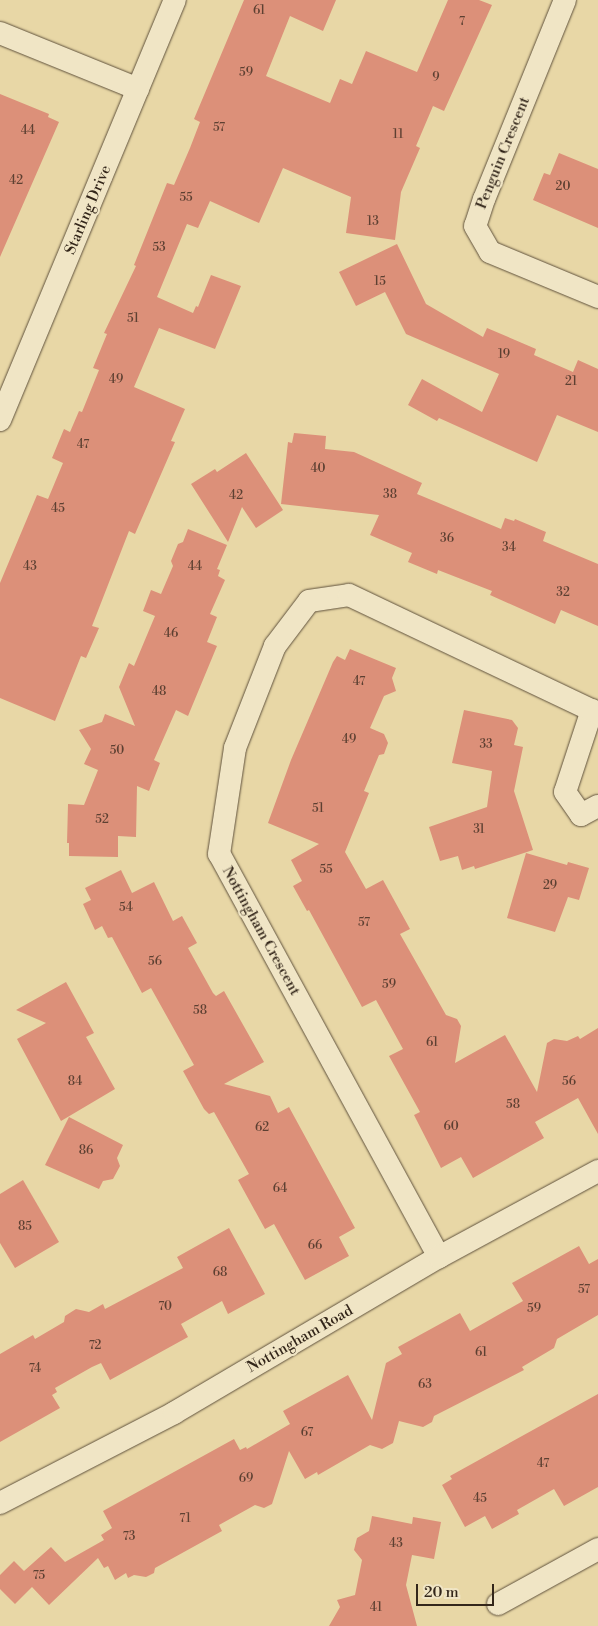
<!DOCTYPE html>
<html>
<head>
<meta charset="utf-8">
<style>
  body { margin:0 }
  #map { position:relative; width:598px; height:1626px; overflow:hidden; background:#e8d7a6; font-family:"Libre Bodoni",serif }
  div>[style] { position:absolute }
  [style*='--x'] { left:calc(var(--x)*1px); top:calc(var(--y)*1px); width:calc(var(--w)*1px); rotate:calc(var(--a)*1deg) }
  .building>* { inset:0; background:#dc9079 }
  .roads { filter:drop-shadow(0 0 1px #60523d) drop-shadow(0 0 1px #60523d) }
  .minor>* { height:22px; margin:-11px; padding:0 11px; transform-origin:11px; border-radius:11px; background:#f0e5c5 }
  span { translate:-50% -50%; white-space:nowrap; text-align:center; line-height:1.15; -webkit-text-stroke:4.5px #f0e5c5; paint-order:stroke }
  .number-label { font-size:12px; color:#5d4032 }
  .number-label span { -webkit-text-stroke-width:0 }
  .street-label { font-size:15px; color:#33261a }
  .scale { position:absolute; left:416px; top:1584px; width:78px; height:22px; box-sizing:border-box; border:2px solid #33261a; border-top:0; padding-left:6px; font-size:15px; line-height:18px; white-space:nowrap; color:#33261a; -webkit-text-stroke:4px #f0e5c5; paint-order:stroke }
</style>
</head>
<body>
<div id="map">
  <div class="building">
    <div style="clip-path:polygon(244px 0,336px 0,323px 31px,290px 16px,266px 76px,330px 103px,340px 79px,352px 84px,366px 51px,417px 72px,448px 0,479px 0,492px 5px,444px 111px,433px 106px,416px 146px,420px 148px,401px 192px,395px 240px,346px 233px,351px 197px,283px 168px,259px 223px,210px 201px,198px 228px,187px 224px,157px 297px,193px 313px,196px 306px,198px 307px,211px 275px,241px 286px,215px 349px,159px 328px,134px 387px,185px 409px,171px 441px,175px 442px,135px 534px,129px 531px,92px 626px,99px 628px,86px 658px,81px 656px,55px 721px,0 698px,0 583px,37px 495px,48px 499px,63px 463px,52px 458px,64px 429px,70px 432px,79px 411px,82px 412px,99px 370px,93px 368px,107px 334px,104px 333px,136px 266px,134px 265px,167px 183px,174px 185px,190px 148px,200px 122px,194px 119px)"></div>
    <div style="clip-path:polygon(0 94px,49px 114px,48px 117px,59px 122px,0 257px)"></div>
    <div style="clip-path:polygon(559px 153px,598px 169px,598px 228px,533px 200px,544px 173px,550px 175px)"></div>
    <div style="clip-path:polygon(397px 244px,426px 304px,483px 337px,487px 328px,536px 349px,534px 355px,573px 372px,578px 360px,598px 369px,598px 432px,557px 415px,537px 462px,439px 418px,437px 421px,408px 405px,422px 379px,482px 412px,499px 374px,406px 334px,385px 292px,356px 306px,339px 272px)"></div>
    <div style="clip-path:polygon(294px 433px,326px 436px,325px 449px,354px 452px,422px 483px,417px 494px,501px 529px,505px 518px,514px 521px,515px 519px,546px 532px,543px 541px,598px 564px,598px 626px,561px 610px,555px 624px,490px 595px,492px 591px,438px 570px,437px 574px,408px 562px,412px 553px,370px 535px,379px 515px,281px 504px,288px 442px,292px 443px)"></div>
    <div style="clip-path:polygon(246px 453px,283px 510px,256px 528px,242px 507px,228px 542px,191px 484px,215px 469px,217px 472px)"></div>
    <div style="clip-path:polygon(188px 529px,227px 545px,217px 569px,220px 570px,218px 576px,225px 580px,210px 614px,217px 617px,207px 642px,217px 646px,188px 716px,176px 710px,154px 760px,160px 763px,149px 791px,137px 786px,136px 837px,118px 836px,118px 857px,69px 856px,69px 843px,67px 843px,68px 804px,84px 805px,98px 770px,84px 764px,91px 749px,79px 730px,102px 722px,105px 714px,135px 726px,119px 687px,129px 663px,134px 666px,155px 616px,143px 611px,151px 590px,161px 594px,173px 566px,171px 561px,178px 544px,183px 542px)"></div>
    <div style="clip-path:polygon(350px 649px,396px 668px,392px 678px,396px 691px,384px 696px,370px 728px,384px 734px,388px 743px,384px 754px,379px 755px,364px 791px,369px 793px,345px 852px,366px 889px,383px 880px,410px 929px,400px 934px,446px 1015px,457px 1019px,461px 1026px,455px 1063px,505px 1035px,537px 1092px,547px 1043px,554px 1039px,567px 1041px,578px 1036px,580px 1039px,598px 1028px,598px 1134px,578px 1098px,535px 1122px,544px 1138px,473px 1178px,461px 1157px,441px 1168px,414px 1115px,420px 1112px,389px 1056px,403px 1049px,376px 1000px,362px 1007px,309px 910px,307px 911px,293px 886px,302px 881px,291px 860px,319px 844px,268px 823px,291px 760px,333px 662px,337px 656px,345px 660px)"></div>
    <div style="clip-path:polygon(464px 710px,512px 720px,518px 728px,514px 745px,523px 747px,514px 791px,533px 850px,475px 869px,474px 866px,462px 870px,458px 856px,440px 861px,429px 827px,487px 807px,492px 771px,452px 763px)"></div>
    <div style="clip-path:polygon(526px 853px,567px 865px,568px 862px,589px 868px,579px 900px,568px 897px,555px 932px,507px 918px)"></div>
    <div style="clip-path:polygon(121px 870px,132px 893px,154px 882px,173px 921px,182px 916px,197px 943px,188px 948px,213px 993px,216px 996px,224px 991px,264px 1062px,224px 1084px,270px 1096px,278px 1113px,289px 1107px,355px 1228px,339px 1237px,349px 1256px,305px 1280px,274px 1224px,265px 1229px,238px 1180px,249px 1174px,214px 1112px,209px 1114px,204px 1109px,183px 1071px,194px 1065px,151px 988px,142px 993px,112px 937px,108px 938px,102px 926px,95px 930px,83px 904px,91px 900px,85px 888px)"></div>
    <div style="clip-path:polygon(66px 982px,94px 1033px,86px 1037px,115px 1089px,61px 1121px,17px 1039px,46px 1023px,16px 1010px)"></div>
    <div style="clip-path:polygon(69px 1117px,123px 1145px,117px 1158px,120px 1166px,113px 1179px,103px 1181px,99px 1189px,45px 1165px)"></div>
    <div style="clip-path:polygon(23px 1180px,59px 1242px,15px 1268px,0 1243px,0 1194px)"></div>
    <div style="clip-path:polygon(229px 1228px,265px 1294px,228px 1314px,222px 1301px,181px 1324px,188px 1337px,110px 1380px,101px 1363px,92px 1367px,55px 1388px,57px 1392px,52px 1395px,60px 1408px,0 1442px,0 1354px,33px 1335px,35px 1339px,64px 1322px,65px 1316px,76px 1309px,89px 1312px,103px 1304px,105px 1309px,183px 1268px,177px 1257px)"></div>
    <div style="clip-path:polygon(579px 1246px,589px 1264px,598px 1259px,598px 1315px,557px 1339px,554px 1348px,522px 1367px,524px 1370px,434px 1416px,432px 1422px,423px 1427px,399px 1421px,393px 1443px,382px 1449px,370px 1445px,318px 1475px,317px 1472px,305px 1479px,289px 1451px,272px 1504px,264px 1508px,255px 1505px,219px 1525px,222px 1531px,155px 1568px,154px 1573px,146px 1577px,134px 1575px,128px 1578px,126px 1573px,115px 1580px,108px 1566px,104px 1568px,98px 1558px,49px 1605px,32px 1587px,15px 1604px,0 1589px,0 1575px,14px 1561px,24px 1571px,51px 1547px,65px 1562px,104px 1540px,101px 1535px,112px 1528px,103px 1511px,234px 1439px,240px 1450px,246px 1447px,247px 1449px,290px 1424px,283px 1411px,348px 1375px,372px 1420px,386px 1363px,402px 1354px,398px 1347px,460px 1313px,470px 1331px,523px 1301px,512px 1283px)"></div>
    <div style="clip-path:polygon(598px 1394px,598px 1487px,564px 1506px,554px 1489px,517px 1510px,519px 1514px,492px 1529px,485px 1516px,465px 1527px,442px 1485px,452px 1479px,450px 1476px)"></div>
    <div style="clip-path:polygon(372px 1516px,412px 1524px,413px 1517px,441px 1522px,434px 1559px,412px 1555px,406px 1585px,417px 1626px,329px 1626px,340px 1607px,337px 1600px,355px 1595px,362px 1560px,354px 1550px,357px 1538px,369px 1531px)"></div>
  </div>
  <div class="roads">
    <div class="minor">
      <div style="--x:565;--y:0;--w:215;--a:112.1"></div>
      <div style="--x:484;--y:199;--w:28;--a:108"></div>
      <div style="--x:475;--y:226;--w:30;--a:60"></div>
      <div style="--x:490;--y:252;--w:117;--a:22.6"></div>
      <div style="--x:0;--y:33;--w:149;--a:22.1"></div>
      <div style="--x:0;--y:420;--w:455;--a:-67.4"></div>
      <div style="--x:592;--y:710;--w:86;--a:108.2"></div>
      <div style="--x:565;--y:792;--w:28;--a:55"></div>
      <div style="--x:581;--y:815;--w:19;--a:-28"></div>
      <div style="--x:439;--y:1257;--w:459;--a:-118.6"></div>
      <div style="--x:219;--y:854;--w:107;--a:-81.4"></div>
      <div style="--x:235;--y:748;--w:110;--a:-68.6"></div>
      <div style="--x:275;--y:646;--w:56;--a:-52.9"></div>
      <div style="--x:309;--y:601;--w:40;--a:-8.5"></div>
      <div style="--x:349;--y:595;--w:276;--a:25.4"></div>
      <div style="--x:0;--y:1503;--w:196;--a:-27.3"></div>
      <div style="--x:174;--y:1413;--w:308;--a:-30.5"></div>
      <div style="--x:439;--y:1257;--w:181;--a:-28.4"></div>
      <div style="--x:498;--y:1604;--w:114;--a:-28.8"></div>
    </div>
  </div>
  <div class="number-label">
    <span style="left:259px;top:11px">61</span>
    <span style="left:462px;top:22px">7</span>
    <span style="left:246px;top:73px">59</span>
    <span style="left:436px;top:78px">9</span>
    <span style="left:219px;top:128px">57</span>
    <span style="left:28px;top:131px">44</span>
    <span style="left:398px;top:135px">11</span>
    <span style="left:16px;top:181px">42</span>
    <span style="left:563px;top:187px">20</span>
    <span style="left:186px;top:198px">55</span>
    <span style="left:373px;top:222px">13</span>
    <span style="left:159px;top:248px">53</span>
    <span style="left:380px;top:282px">15</span>
    <span style="left:133px;top:319px">51</span>
    <span style="left:504px;top:355px">19</span>
    <span style="left:116px;top:380px">49</span>
    <span style="left:571px;top:382px">21</span>
    <span style="left:83px;top:445px">47</span>
    <span style="left:318px;top:469px">40</span>
    <span style="left:390px;top:495px">38</span>
    <span style="left:236px;top:496px">42</span>
    <span style="left:58px;top:509px">45</span>
    <span style="left:447px;top:539px">36</span>
    <span style="left:509px;top:548px">34</span>
    <span style="left:30px;top:567px">43</span>
    <span style="left:195px;top:567px">44</span>
    <span style="left:563px;top:593px">32</span>
    <span style="left:171px;top:634px">46</span>
    <span style="left:359px;top:682px">47</span>
    <span style="left:159px;top:692px">48</span>
    <span style="left:349px;top:740px">49</span>
    <span style="left:486px;top:745px">33</span>
    <span style="left:117px;top:751px">50</span>
    <span style="left:318px;top:809px">51</span>
    <span style="left:102px;top:820px">52</span>
    <span style="left:479px;top:830px">31</span>
    <span style="left:326px;top:870px">55</span>
    <span style="left:550px;top:886px">29</span>
    <span style="left:126px;top:908px">54</span>
    <span style="left:364px;top:923px">57</span>
    <span style="left:155px;top:962px">56</span>
    <span style="left:389px;top:985px">59</span>
    <span style="left:200px;top:1011px">58</span>
    <span style="left:432px;top:1043px">61</span>
    <span style="left:75px;top:1082px">84</span>
    <span style="left:569px;top:1082px">56</span>
    <span style="left:513px;top:1105px">58</span>
    <span style="left:451px;top:1127px">60</span>
    <span style="left:262px;top:1128px">62</span>
    <span style="left:86px;top:1151px">86</span>
    <span style="left:280px;top:1189px">64</span>
    <span style="left:25px;top:1227px">85</span>
    <span style="left:315px;top:1246px">66</span>
    <span style="left:220px;top:1273px">68</span>
    <span style="left:584px;top:1290px">57</span>
    <span style="left:165px;top:1307px">70</span>
    <span style="left:534px;top:1309px">59</span>
    <span style="left:95px;top:1346px">72</span>
    <span style="left:481px;top:1353px">61</span>
    <span style="left:35px;top:1369px">74</span>
    <span style="left:425px;top:1385px">63</span>
    <span style="left:307px;top:1433px">67</span>
    <span style="left:543px;top:1464px">47</span>
    <span style="left:246px;top:1479px">69</span>
    <span style="left:480px;top:1499px">45</span>
    <span style="left:185px;top:1519px">71</span>
    <span style="left:129px;top:1537px">73</span>
    <span style="left:396px;top:1544px">43</span>
    <span style="left:39px;top:1576px">75</span>
    <span style="left:376px;top:1608px">41</span>
  </div>
  <div class="street-label">
    <span style="left:503px;top:153px;rotate:-68deg">Penguin Crescent</span>
    <span style="left:88px;top:210px;rotate:-67deg">Starling Drive</span>
    <span style="left:261px;top:931px;rotate:61deg">Nottingham Crescent</span>
    <span style="left:300px;top:1339px;rotate:-30deg">Nottingham Road</span>
  </div>
  <div class="scale">20 m</div>
</div>
</body>
</html>
